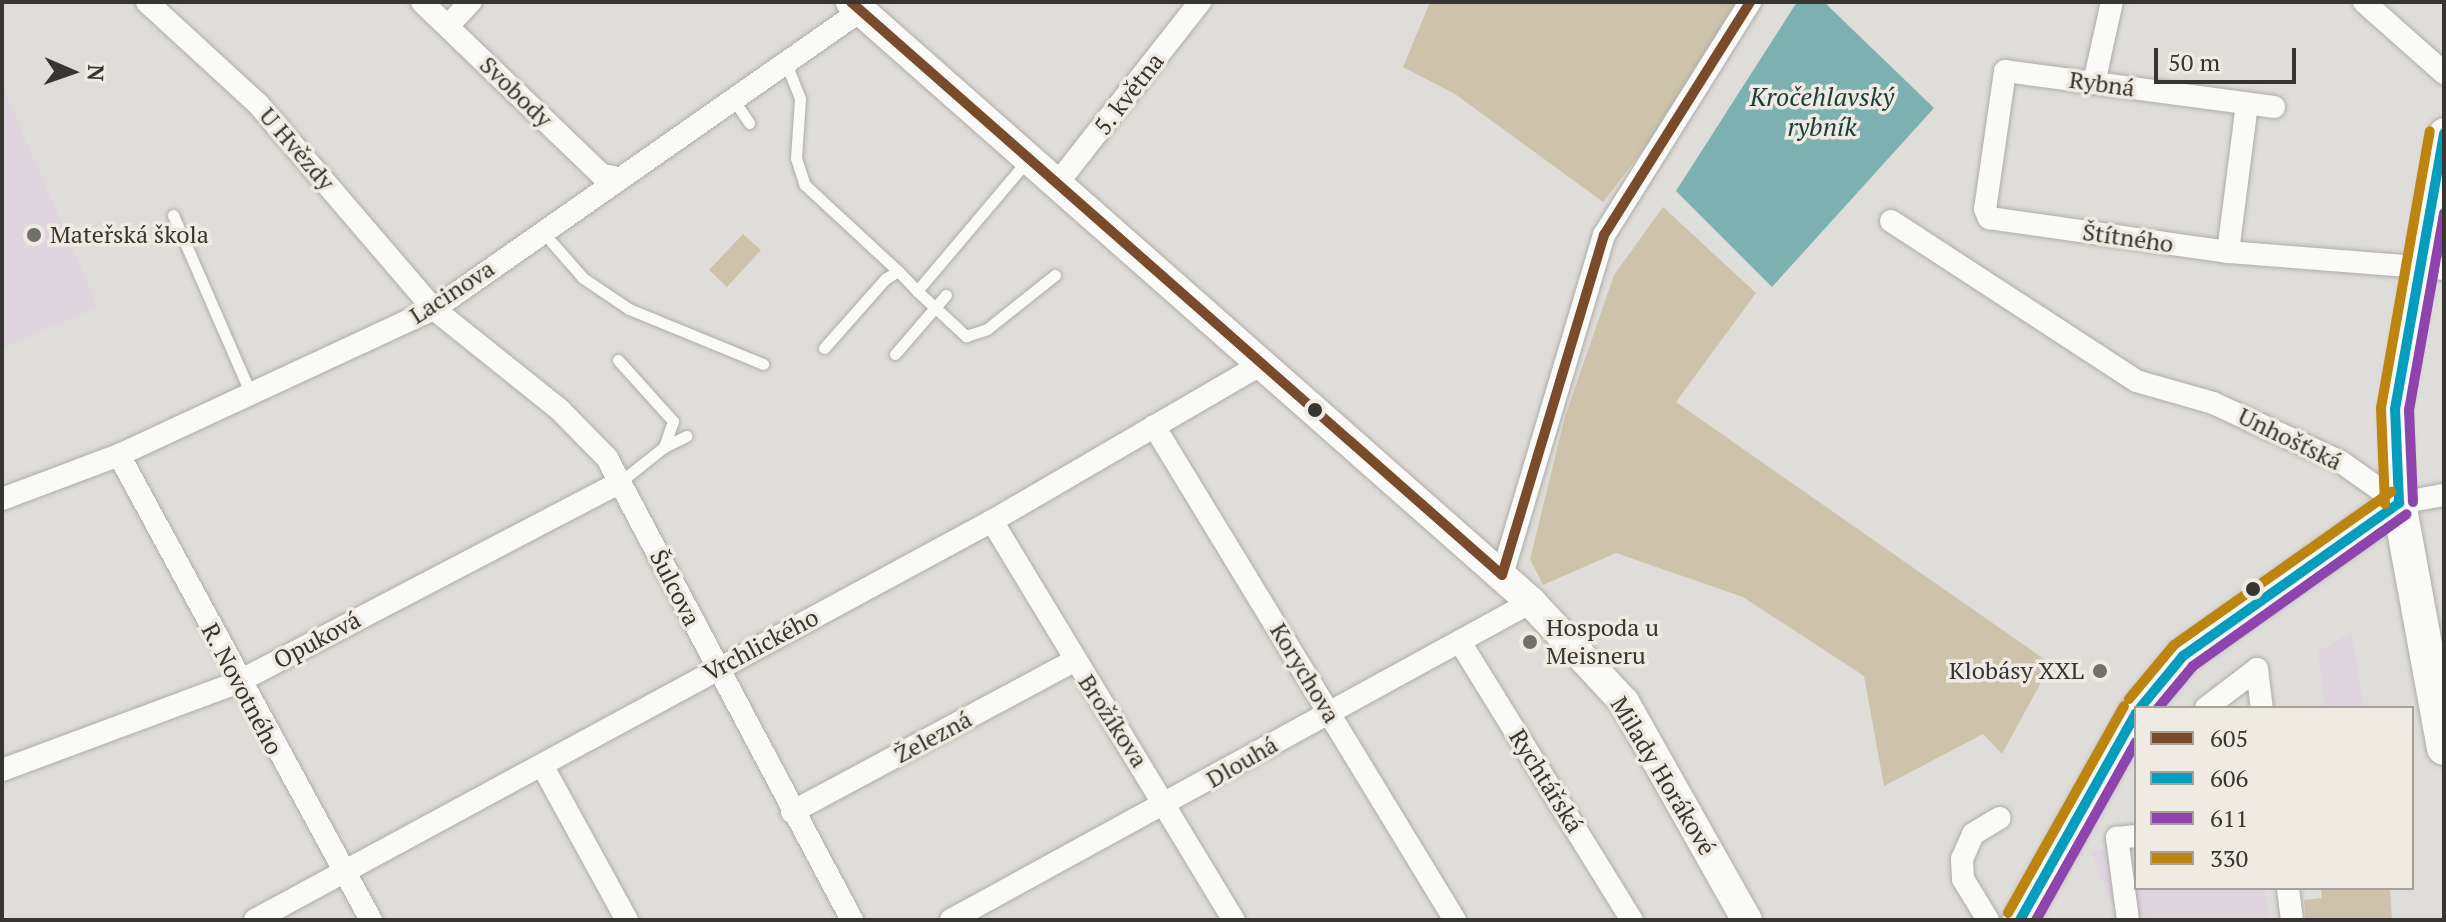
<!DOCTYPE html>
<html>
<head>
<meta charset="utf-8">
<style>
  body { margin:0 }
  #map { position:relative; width:2446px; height:922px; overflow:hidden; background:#dfddd9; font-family:"PT Serif",serif }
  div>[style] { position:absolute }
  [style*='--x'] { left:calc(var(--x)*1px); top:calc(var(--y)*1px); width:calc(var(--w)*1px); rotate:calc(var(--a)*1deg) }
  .education>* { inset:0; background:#ded5de }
  .green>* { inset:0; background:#cdc3ab }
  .water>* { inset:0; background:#7cb1b0 }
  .roads { filter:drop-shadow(0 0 2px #aeaca9) drop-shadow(0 0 2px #aeaca9) }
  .lane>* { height:11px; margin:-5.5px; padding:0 5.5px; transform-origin:5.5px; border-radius:5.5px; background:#fafaf9 }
  .street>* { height:22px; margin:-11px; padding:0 11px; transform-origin:11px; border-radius:11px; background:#fafaf9 }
  .secondary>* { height:30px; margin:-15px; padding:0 15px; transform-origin:15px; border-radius:15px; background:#fafaf9 }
  .primary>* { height:34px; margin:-17px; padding:0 17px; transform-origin:17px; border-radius:17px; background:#fafaf9 }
  .bus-1>* { height:10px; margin:-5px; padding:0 5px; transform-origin:5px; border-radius:5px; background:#7a4b2a }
  .bus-2>* { height:10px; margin:-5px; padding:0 5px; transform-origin:5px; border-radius:5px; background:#059dbe }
  .bus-3>* { height:10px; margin:-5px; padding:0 5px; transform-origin:5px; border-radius:5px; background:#8e44ad }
  .bus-4>* { height:10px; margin:-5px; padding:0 5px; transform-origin:5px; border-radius:5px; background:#bd840f }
  .dots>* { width:22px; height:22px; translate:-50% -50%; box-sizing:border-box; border:4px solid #efebe3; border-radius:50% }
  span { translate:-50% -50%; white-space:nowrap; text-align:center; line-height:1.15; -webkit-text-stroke:7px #efebe3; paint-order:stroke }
  .street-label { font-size:24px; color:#363531 }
  .poi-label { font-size:24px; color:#363531 }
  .left { translate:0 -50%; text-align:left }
  .right { translate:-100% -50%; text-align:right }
  .water-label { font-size:26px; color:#193e3e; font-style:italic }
  .frame { position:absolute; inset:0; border:4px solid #363531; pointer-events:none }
  .legend { position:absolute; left:2134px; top:706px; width:280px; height:184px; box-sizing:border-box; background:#efebe3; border:2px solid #a5a29c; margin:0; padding:10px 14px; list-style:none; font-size:24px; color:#363531 }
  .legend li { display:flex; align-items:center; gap:16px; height:40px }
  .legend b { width:40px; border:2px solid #a5a29c }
  .north { position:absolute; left:32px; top:32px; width:80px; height:80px; -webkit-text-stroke:6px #efebe3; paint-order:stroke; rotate:92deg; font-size:22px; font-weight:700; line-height:32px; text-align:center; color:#363531 }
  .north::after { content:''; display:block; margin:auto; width:28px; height:36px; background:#363531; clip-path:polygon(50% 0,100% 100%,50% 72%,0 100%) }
  .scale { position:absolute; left:2154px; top:48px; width:142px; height:36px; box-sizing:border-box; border:4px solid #363531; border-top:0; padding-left:10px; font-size:24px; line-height:28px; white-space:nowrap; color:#363531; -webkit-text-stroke:6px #efebe3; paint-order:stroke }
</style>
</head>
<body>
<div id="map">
  <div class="education">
    <div style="clip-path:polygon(2px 85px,98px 307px,2px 348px)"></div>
    <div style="clip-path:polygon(2352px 632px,2364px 708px,2325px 708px,2318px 652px)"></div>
    <div style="clip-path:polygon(2136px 845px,2136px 888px,2265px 888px,2269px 920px,2118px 920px,2091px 851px)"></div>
  </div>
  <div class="green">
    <div style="clip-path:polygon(1430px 2px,1739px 2px,1672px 113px,1603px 202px,1455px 94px,1403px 67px)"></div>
    <div style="clip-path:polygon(1663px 207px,1756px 293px,1676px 402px,2051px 664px,2002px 754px,1983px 734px,1884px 786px,1864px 676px,1743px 597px,1616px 553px,1543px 585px,1530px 559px,1565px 417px,1614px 275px)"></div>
    <div style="clip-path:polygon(743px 234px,761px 250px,727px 287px,709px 270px)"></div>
    <div style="clip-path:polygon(2321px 888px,2390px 888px,2392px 920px,2306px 920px,2304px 900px,2322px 898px)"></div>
  </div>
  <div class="water">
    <div style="clip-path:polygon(1797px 2px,1824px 2px,1934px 108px,1772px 287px,1676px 191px)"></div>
  </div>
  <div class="roads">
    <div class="lane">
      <div style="--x:787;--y:66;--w:35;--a:68"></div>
      <div style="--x:800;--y:99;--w:59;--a:93.9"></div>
      <div style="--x:796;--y:158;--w:28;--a:72"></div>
      <div style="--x:805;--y:185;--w:127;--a:42.8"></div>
      <div style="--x:733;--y:99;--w:29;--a:56"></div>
      <div style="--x:173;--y:215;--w:198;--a:66.5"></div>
      <div style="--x:541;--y:230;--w:64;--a:48.8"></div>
      <div style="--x:583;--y:278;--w:55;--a:34"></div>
      <div style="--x:629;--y:309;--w:145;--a:22.3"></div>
      <div style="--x:917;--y:291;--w:67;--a:42.6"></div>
      <div style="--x:966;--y:336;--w:22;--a:-18"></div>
      <div style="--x:987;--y:329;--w:87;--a:-38.5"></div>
      <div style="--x:824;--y:348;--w:92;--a:-48.5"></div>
      <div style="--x:885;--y:279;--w:15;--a:-32"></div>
      <div style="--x:898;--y:271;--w:28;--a:46"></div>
      <div style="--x:917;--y:291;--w:170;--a:-49.8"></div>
      <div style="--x:895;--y:354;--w:78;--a:-49.2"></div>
      <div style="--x:618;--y:360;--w:82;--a:48"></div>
      <div style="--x:673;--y:421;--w:28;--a:109"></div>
      <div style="--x:664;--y:447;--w:56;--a:141.5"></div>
      <div style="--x:664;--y:447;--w:25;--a:-26"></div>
    </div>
    <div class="street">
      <div style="--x:147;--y:2;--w:151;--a:42.6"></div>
      <div style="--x:258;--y:104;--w:270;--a:49.4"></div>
      <div style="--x:434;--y:309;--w:161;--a:38.7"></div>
      <div style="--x:560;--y:410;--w:67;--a:45.6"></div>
      <div style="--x:607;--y:458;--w:523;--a:62.06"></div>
      <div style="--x:422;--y:2;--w:250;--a:43.9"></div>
      <div style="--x:602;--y:175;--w:11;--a:10"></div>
      <div style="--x:2364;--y:2;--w:107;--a:41.6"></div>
      <div style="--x:448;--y:26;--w:33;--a:-47"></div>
      <div style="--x:2094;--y:83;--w:83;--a:-77.5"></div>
      <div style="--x:2274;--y:107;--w:271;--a:-172.4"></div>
      <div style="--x:2005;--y:71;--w:139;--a:98.2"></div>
      <div style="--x:1985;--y:209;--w:10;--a:66"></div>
      <div style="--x:1989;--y:218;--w:241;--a:8.1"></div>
      <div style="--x:2228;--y:252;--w:217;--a:4.5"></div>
      <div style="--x:1056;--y:185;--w:233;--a:-51.8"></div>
      <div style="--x:1891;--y:221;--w:293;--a:33.1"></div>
      <div style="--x:2136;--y:381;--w:80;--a:15.9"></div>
      <div style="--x:2213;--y:403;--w:141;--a:24.7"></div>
      <div style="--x:2341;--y:462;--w:71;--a:35.3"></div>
      <div style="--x:2399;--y:503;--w:46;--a:-10.1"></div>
      <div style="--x:2228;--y:252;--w:149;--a:-82.7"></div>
      <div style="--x:1154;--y:426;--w:578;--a:58.65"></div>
      <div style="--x:119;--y:455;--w:529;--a:61.55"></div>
      <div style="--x:2;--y:499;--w:125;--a:-20.6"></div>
      <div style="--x:119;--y:455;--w:347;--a:-24.9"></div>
      <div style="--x:434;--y:309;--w:520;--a:-34.97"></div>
      <div style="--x:992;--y:521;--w:467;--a:58.8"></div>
      <div style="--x:1502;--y:575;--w:355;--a:-73.3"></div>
      <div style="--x:1604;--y:235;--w:275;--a:-57.9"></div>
      <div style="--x:1460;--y:642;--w:327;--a:58.3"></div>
      <div style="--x:2206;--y:708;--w:64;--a:-37.4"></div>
      <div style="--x:2257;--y:669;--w:39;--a:83"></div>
      <div style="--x:542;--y:765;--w:177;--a:61.3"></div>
      <div style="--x:2;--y:770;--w:252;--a:-20.4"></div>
      <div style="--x:238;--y:682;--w:431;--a:-27.6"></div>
      <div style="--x:792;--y:812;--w:320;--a:-28.2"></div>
      <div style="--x:2288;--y:888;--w:32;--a:83"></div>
      <div style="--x:255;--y:920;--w:838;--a:-28.43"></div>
      <div style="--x:992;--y:521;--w:314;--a:-30.2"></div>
      <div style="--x:951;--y:920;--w:661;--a:-28.73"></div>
      <div style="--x:1988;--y:920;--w:48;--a:-121.4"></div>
      <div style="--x:1963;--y:879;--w:20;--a:-93"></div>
      <div style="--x:1962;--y:859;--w:27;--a:-66"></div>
      <div style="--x:1973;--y:834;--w:31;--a:-31"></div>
      <div style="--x:2128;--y:920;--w:83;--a:-97.6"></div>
      <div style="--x:2117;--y:838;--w:19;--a:-6"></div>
    </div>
    <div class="secondary">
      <div style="--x:851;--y:2;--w:907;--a:41.42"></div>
      <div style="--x:1531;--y:602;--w:137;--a:47.1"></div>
      <div style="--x:1624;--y:702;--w:250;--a:60.6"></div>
      <div style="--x:2399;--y:503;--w:94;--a:-92.4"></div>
      <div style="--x:2395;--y:409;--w:280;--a:-79.9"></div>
    </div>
    <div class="primary">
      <div style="--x:2140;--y:708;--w:67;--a:-50.4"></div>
      <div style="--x:2183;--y:656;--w:265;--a:-35.3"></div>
      <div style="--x:2399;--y:503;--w:249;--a:79.6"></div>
      <div style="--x:2020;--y:920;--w:237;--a:-60.7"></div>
    </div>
  </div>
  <div class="bus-1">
    <div style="--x:851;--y:2;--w:867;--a:41.35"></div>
    <div style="--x:1502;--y:575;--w:355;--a:-73.3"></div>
    <div style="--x:1604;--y:235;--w:275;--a:-57.9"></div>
  </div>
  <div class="bus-2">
    <div style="--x:2399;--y:503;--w:94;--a:-92.4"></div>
    <div style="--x:2395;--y:409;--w:280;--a:-79.9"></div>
    <div style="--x:2140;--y:708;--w:67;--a:-50.4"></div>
    <div style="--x:2183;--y:656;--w:265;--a:-35.3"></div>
    <div style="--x:2020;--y:920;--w:237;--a:-60.7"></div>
  </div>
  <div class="bus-3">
    <div style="--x:2413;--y:502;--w:92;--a:-92.5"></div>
    <div style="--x:2409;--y:410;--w:200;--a:-79.9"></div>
    <div style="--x:2158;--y:708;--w:55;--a:-50.2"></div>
    <div style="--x:2193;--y:666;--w:262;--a:-35.4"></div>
    <div style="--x:2036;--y:920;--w:204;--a:-60.7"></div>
  </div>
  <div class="bus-4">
    <div style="--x:2385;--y:504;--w:96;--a:-92.4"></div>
    <div style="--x:2381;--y:408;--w:281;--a:-80"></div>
    <div style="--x:2129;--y:699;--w:70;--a:-50.2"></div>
    <div style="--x:2174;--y:645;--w:266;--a:-35.2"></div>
    <div style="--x:2008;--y:913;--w:237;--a:-60.7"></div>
  </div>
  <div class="dots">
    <div style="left:34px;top:235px;background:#71706c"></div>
    <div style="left:1315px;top:410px;background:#363531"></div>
    <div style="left:2253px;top:589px;background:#363531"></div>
    <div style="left:1530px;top:642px;background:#71706c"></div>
    <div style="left:2100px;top:671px;background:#71706c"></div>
  </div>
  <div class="street-label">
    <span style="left:2102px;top:84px;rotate:8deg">Rybná</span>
    <span style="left:516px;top:92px;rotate:44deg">Svobody</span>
    <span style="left:1129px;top:94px;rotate:-52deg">5. května</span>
    <span style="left:297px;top:149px;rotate:49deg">U Hvězdy</span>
    <span style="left:2128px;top:238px;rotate:8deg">Štítného</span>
    <span style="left:452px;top:292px;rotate:-33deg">Lacinova</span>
    <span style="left:2290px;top:439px;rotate:26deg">Unhošťská</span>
    <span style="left:675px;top:588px;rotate:63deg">Šulcova</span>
    <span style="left:317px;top:640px;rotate:-28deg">Opuková</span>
    <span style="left:761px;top:645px;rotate:-28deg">Vrchlického</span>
    <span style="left:1305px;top:673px;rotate:59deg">Korychova</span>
    <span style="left:242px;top:689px;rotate:62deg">R. Novotného</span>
    <span style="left:1113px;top:721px;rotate:57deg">Brožíkova</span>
    <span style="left:933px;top:737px;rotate:-28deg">Železná</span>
    <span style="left:1242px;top:762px;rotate:-30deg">Dlouhá</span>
    <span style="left:1663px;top:776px;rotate:59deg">Milady Horákové</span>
    <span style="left:1546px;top:781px;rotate:58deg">Rychtářská</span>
  </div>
  <div class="poi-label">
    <span class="left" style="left:50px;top:235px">Mateřská škola</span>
    <span class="left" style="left:1546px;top:642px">Hospoda u<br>Meisneru</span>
    <span class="right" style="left:2084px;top:671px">Klobásy XXL</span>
  </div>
  <div class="water-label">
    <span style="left:1822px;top:112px">Kročehlavský<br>rybník</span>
  </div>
  <div class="frame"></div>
  <ul class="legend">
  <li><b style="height:10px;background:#7a4b2a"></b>605</li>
  <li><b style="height:10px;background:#059dbe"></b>606</li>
  <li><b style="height:10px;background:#8e44ad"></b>611</li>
  <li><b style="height:10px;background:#bd840f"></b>330</li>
  </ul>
  <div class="north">N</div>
  <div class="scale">50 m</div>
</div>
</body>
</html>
